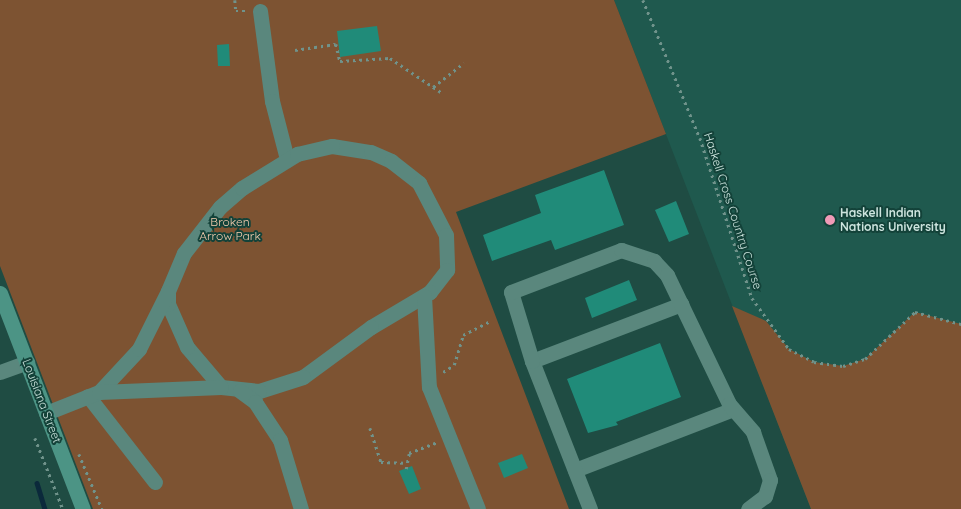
<!DOCTYPE html>
<html>
<head>
<meta charset="utf-8">
<style>
  body { margin:0 }
  #map { position:relative; width:961px; height:509px; overflow:hidden; background:#1f4c43; font-family:Quicksand,sans-serif }
  div>[style] { position:absolute }
  [style*='--x'] { left:calc(var(--x)*1px); top:calc(var(--y)*1px); width:calc(var(--w)*1px); rotate:calc(var(--a)*1deg) }
  .built>* { inset:0; background:#1f594e }
  .green>* { inset:0; background:#7d5332 }
  .stream>* { height:4.5px; margin:-2.25px; padding:0 2.25px; transform-origin:2.25px; border-radius:2.25px; background:#0b293b }
  .building>* { inset:0; background:#208b79 }
  .path>* { height:2.5px; margin-top:-1.25px; transform-origin:0; background:repeating-linear-gradient(90deg,#70938b 0 2.5px,transparent 0 6.5px) }
  .minor>* { height:15px; margin:-7.5px; padding:0 7.5px; transform-origin:7.5px; border-radius:7.5px; background:#5a877d }
  .major>* { height:15px; margin:-7.5px; padding:0 7.5px; transform-origin:7.5px; border-radius:7.5px; background:#4c9485 }
  .dots>* { width:14px; height:14px; translate:-50% -50%; box-sizing:border-box; border:2px solid #134239; border-radius:50% }
  span { translate:-50% -50%; white-space:nowrap; text-align:center; line-height:1.15; -webkit-text-stroke:4px #134239; paint-order:stroke }
  .street-label { font-size:12px; color:#cde4de }
  .poi-label { font-size:12px; color:#cde4de; font-weight:700 }
  .left { translate:0 -50%; text-align:left }
  .park-label { font-size:12px; color:#f5cdaf }
</style>
</head>
<body>
<div id="map">
  <div class="built">
    <div style="clip-path:polygon(614px 0,961px 0,961px 509px,811px 509px)"></div>
  </div>
  <div class="green">
    <div style="clip-path:polygon(0 0,614px 0,666px 134px,456px 212px,569px 509px,93px 509px,0 266px)"></div>
    <div style="clip-path:polygon(732px 306px,766px 321px,789px 349px,814px 362px,843px 366px,865px 359px,915px 312px,961px 324px,961px 509px,811px 509px)"></div>
  </div>
  <div class="stream">
    <div style="--x:37;--y:483;--w:27;--a:73"></div>
  </div>
  <div class="building">
    <div style="clip-path:polygon(377px 26px,381px 51px,340px 57px,337px 31px)"></div>
    <div style="clip-path:polygon(229px 44px,230px 66px,218px 66px,217px 45px)"></div>
    <div style="clip-path:polygon(604px 170px,624px 225px,555px 250px,551px 240px,492px 261px,483px 235px,541px 213px,535px 195px)"></div>
    <div style="clip-path:polygon(676px 201px,689px 234px,669px 242px,655px 210px)"></div>
    <div style="clip-path:polygon(629px 280px,637px 300px,592px 318px,585px 298px)"></div>
    <div style="clip-path:polygon(660px 343px,681px 397px,616px 422px,618px 425px,588px 433px,567px 379px)"></div>
    <div style="clip-path:polygon(522px 454px,528px 468px,504px 478px,498px 463px)"></div>
    <div style="clip-path:polygon(412px 466px,421px 489px,409px 494px,399px 471px)"></div>
  </div>
  <div class="path">
    <div style="--x:235;--y:0;--w:11;--a:85"></div>
    <div style="--x:236;--y:11;--w:10;--a:0"></div>
    <div style="--x:643;--y:0;--w:149;--a:67.6"></div>
    <div style="--x:700;--y:138;--w:168;--a:72"></div>
    <div style="--x:752;--y:298;--w:63;--a:54"></div>
    <div style="--x:789;--y:349;--w:28;--a:27"></div>
    <div style="--x:814;--y:362;--w:29;--a:8"></div>
    <div style="--x:843;--y:366;--w:23;--a:-18"></div>
    <div style="--x:865;--y:359;--w:69;--a:-43.2"></div>
    <div style="--x:915;--y:312;--w:48;--a:14.6"></div>
    <div style="--x:295;--y:50;--w:41;--a:-8.3"></div>
    <div style="--x:336;--y:44;--w:17;--a:77"></div>
    <div style="--x:340;--y:61;--w:50;--a:-3.4"></div>
    <div style="--x:390;--y:58;--w:63;--a:33.9"></div>
    <div style="--x:433;--y:87;--w:39;--a:-38"></div>
    <div style="--x:443;--y:372;--w:13;--a:-32"></div>
    <div style="--x:454;--y:365;--w:31;--a:-73"></div>
    <div style="--x:463;--y:335;--w:31;--a:-27"></div>
    <div style="--x:370;--y:428;--w:36;--a:72"></div>
    <div style="--x:381;--y:462;--w:23;--a:2"></div>
    <div style="--x:35;--y:438;--w:76;--a:68.5"></div>
    <div style="--x:79;--y:454;--w:60;--a:67.3"></div>
    <div style="--x:406;--y:469;--w:16;--a:-79"></div>
    <div style="--x:409;--y:453;--w:30;--a:-21"></div>
  </div>
  <div class="minor">
    <div style="--x:260;--y:11;--w:91;--a:82.4"></div>
    <div style="--x:272;--y:101;--w:60;--a:75.5"></div>
    <div style="--x:332;--y:146;--w:39;--a:9"></div>
    <div style="--x:371;--y:152;--w:22;--a:24"></div>
    <div style="--x:391;--y:161;--w:36;--a:38"></div>
    <div style="--x:419;--y:183;--w:59;--a:62.6"></div>
    <div style="--x:446;--y:235;--w:35;--a:88"></div>
    <div style="--x:447;--y:270;--w:28;--a:128"></div>
    <div style="--x:430;--y:292;--w:69;--a:149.3"></div>
    <div style="--x:371;--y:327;--w:84;--a:143.7"></div>
    <div style="--x:303;--y:377;--w:46;--a:162.3"></div>
    <div style="--x:259;--y:391;--w:38;--a:-174"></div>
    <div style="--x:221;--y:387;--w:52;--a:-130.4"></div>
    <div style="--x:187;--y:347;--w:47;--a:-113.8"></div>
    <div style="--x:168;--y:304;--w:13;--a:-90"></div>
    <div style="--x:168;--y:291;--w:41;--a:-67.2"></div>
    <div style="--x:184;--y:253;--w:58;--a:-52"></div>
    <div style="--x:220;--y:207;--w:29;--a:-41"></div>
    <div style="--x:242;--y:188;--w:65;--a:-31.7"></div>
    <div style="--x:297;--y:154;--w:36;--a:-13"></div>
    <div style="--x:424;--y:296;--w:91;--a:86.9"></div>
    <div style="--x:429;--y:387;--w:131;--a:68.1"></div>
    <div style="--x:532;--y:361;--w:160;--a:-20.9"></div>
    <div style="--x:0;--y:372;--w:29;--a:-20"></div>
    <div style="--x:240;--y:391;--w:19;--a:36"></div>
    <div style="--x:255;--y:402;--w:45;--a:56.7"></div>
    <div style="--x:280;--y:440;--w:72;--a:73.1"></div>
    <div style="--x:99;--y:392;--w:59;--a:-47.1"></div>
    <div style="--x:139;--y:349;--w:63;--a:-63.4"></div>
    <div style="--x:88;--y:396;--w:109;--a:52.1"></div>
    <div style="--x:46;--y:413;--w:57;--a:-21.6"></div>
    <div style="--x:99;--y:392;--w:122;--a:-2.3"></div>
    <div style="--x:575;--y:470;--w:169;--a:-21.1"></div>
    <div style="--x:590;--y:509;--w:159;--a:-111.4"></div>
    <div style="--x:532;--y:361;--w:72;--a:-106.9"></div>
    <div style="--x:511;--y:292;--w:118;--a:-20.9"></div>
    <div style="--x:621;--y:250;--w:35;--a:18"></div>
    <div style="--x:654;--y:261;--w:19;--a:47"></div>
    <div style="--x:667;--y:275;--w:143;--a:64.3"></div>
    <div style="--x:729;--y:404;--w:37;--a:49"></div>
    <div style="--x:753;--y:432;--w:51;--a:70.5"></div>
    <div style="--x:770;--y:480;--w:17;--a:107"></div>
    <div style="--x:765;--y:496;--w:21;--a:143"></div>
  </div>
  <div class="major">
    <div style="--x:0;--y:293;--w:231;--a:69"></div>
  </div>
  <div class="dots">
    <div style="left:830px;top:220px;background:#f09ab7"></div>
  </div>
  <div class="street-label">
    <span style="left:733px;top:211px;rotate:72deg">Haskell Cross Country Course</span>
    <span style="left:42px;top:401px;rotate:69deg">Louisiana Street</span>
  </div>
  <div class="poi-label">
    <span class="left" style="left:840px;top:220px">Haskell Indian<br>Nations University</span>
  </div>
  <div class="park-label">
    <span style="left:230px;top:229px">Broken<br>Arrow Park</span>
  </div>
</div>
</body>
</html>
